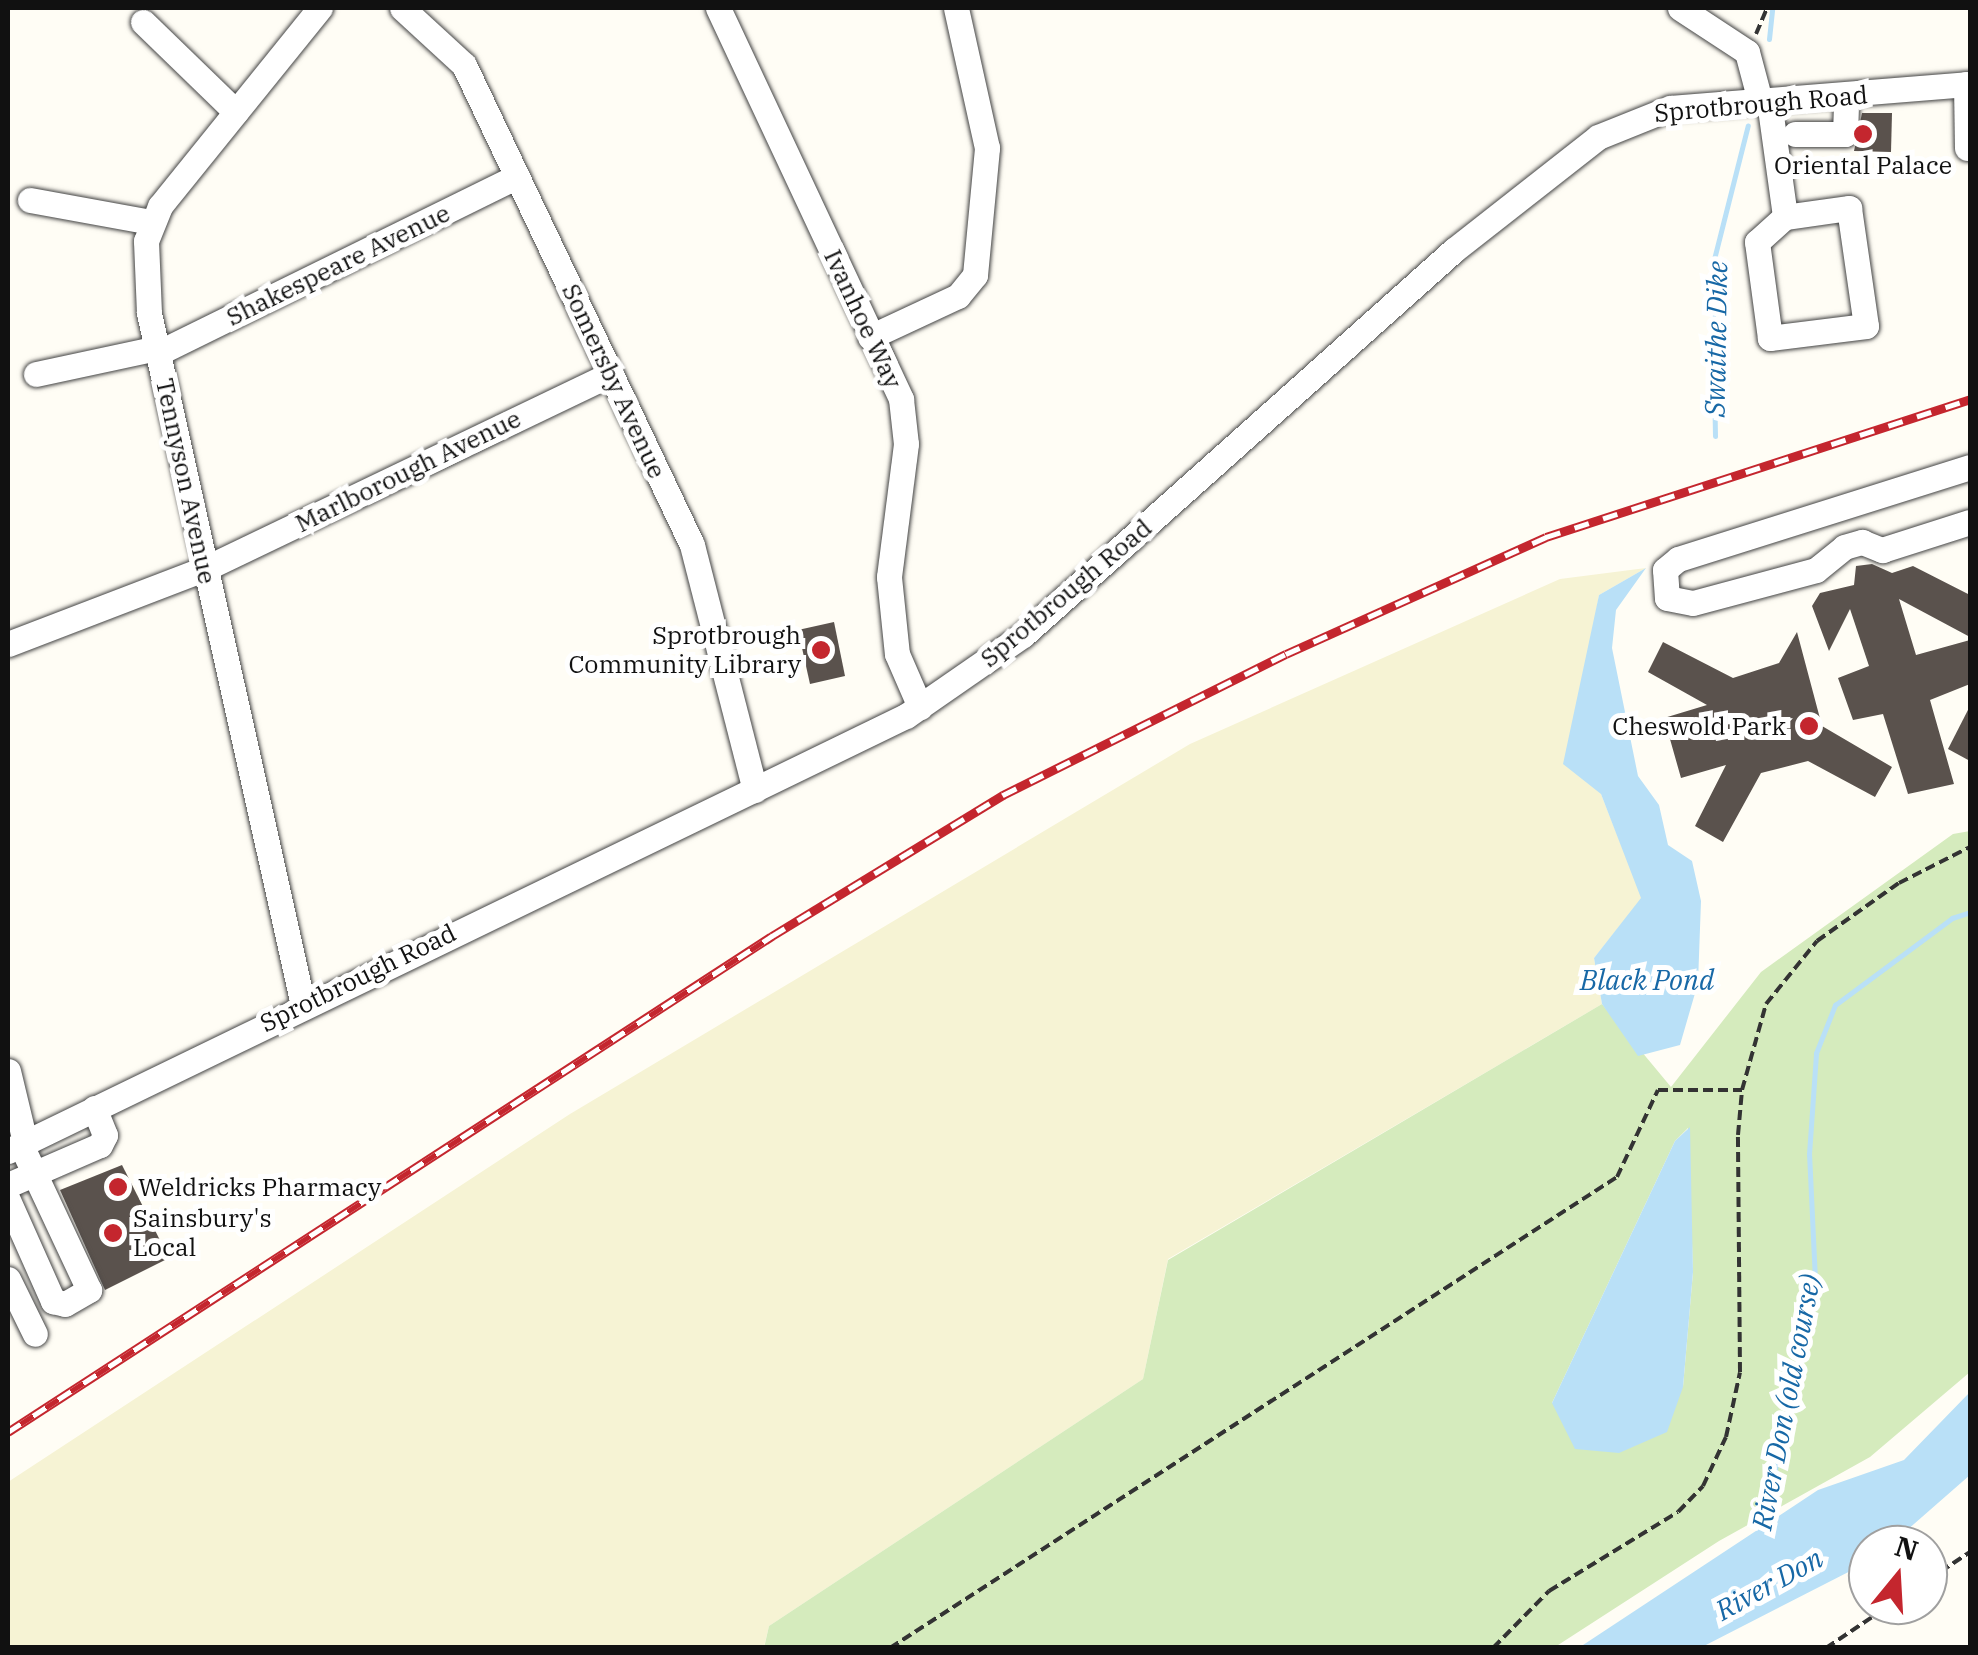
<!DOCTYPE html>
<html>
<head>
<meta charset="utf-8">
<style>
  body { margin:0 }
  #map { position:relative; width:1978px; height:1655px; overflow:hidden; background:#fffdf5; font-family:"IBM Plex Serif",serif }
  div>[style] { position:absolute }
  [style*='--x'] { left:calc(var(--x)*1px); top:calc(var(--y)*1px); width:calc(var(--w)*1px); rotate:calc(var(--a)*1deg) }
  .farmland>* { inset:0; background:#f6f3d4 }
  .green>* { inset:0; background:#d5ebbd }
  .water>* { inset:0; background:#b9e0f7 }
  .stream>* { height:5px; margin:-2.5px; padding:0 2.5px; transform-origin:2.5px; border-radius:2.5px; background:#b9e0f7 }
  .building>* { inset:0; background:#5a524d }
  .path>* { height:4px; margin-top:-2px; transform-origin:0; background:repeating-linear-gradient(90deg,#333 0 10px,transparent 0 15px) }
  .roads { filter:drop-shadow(0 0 2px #444) drop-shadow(0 0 2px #444) }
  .minor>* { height:25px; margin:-12.5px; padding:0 12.5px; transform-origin:12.5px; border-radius:12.5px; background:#fff }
  .rail>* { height:9px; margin-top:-4.5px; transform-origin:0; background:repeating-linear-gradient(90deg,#fff 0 15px,#c4262e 0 30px); box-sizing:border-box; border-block:2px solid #c4262e }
  .dots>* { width:28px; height:28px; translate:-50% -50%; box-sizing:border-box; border:5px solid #fff; border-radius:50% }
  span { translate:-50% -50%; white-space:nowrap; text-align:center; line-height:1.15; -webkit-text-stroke:10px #fff; paint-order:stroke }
  .street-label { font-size:25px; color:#111 }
  .poi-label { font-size:25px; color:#111 }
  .right { translate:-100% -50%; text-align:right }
  .left { translate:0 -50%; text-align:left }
  .water-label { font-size:28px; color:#1768a6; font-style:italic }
  .frame { position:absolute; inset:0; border:10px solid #111; pointer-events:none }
  .north { position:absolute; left:1848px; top:1525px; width:100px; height:100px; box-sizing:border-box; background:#fff; border:2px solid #a0a0a0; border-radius:50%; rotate:18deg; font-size:28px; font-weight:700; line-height:40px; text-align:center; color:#111 }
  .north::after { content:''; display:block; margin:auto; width:35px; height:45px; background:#c4262e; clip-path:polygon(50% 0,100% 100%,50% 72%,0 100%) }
</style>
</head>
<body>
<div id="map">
  <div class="farmland">
    <div style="clip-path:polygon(1646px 568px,1599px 595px,1582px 692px,1601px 794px,1642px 898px,1594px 958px,1602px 1004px,1168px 1259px,1143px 1379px,769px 1626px,764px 1647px,8px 1648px,8px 1482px,570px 1114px,1190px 744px,1560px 579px)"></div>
  </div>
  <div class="green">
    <div style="clip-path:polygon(evenodd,1970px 831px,1970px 1372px,1870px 1457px,1719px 1541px,1555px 1647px,764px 1648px,769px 1626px,1143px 1379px,1168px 1260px,1602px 1004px,1671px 1087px,1761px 972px,1953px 834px,1970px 831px,1688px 1128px,1693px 1272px,1683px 1387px,1552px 1403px,1675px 1141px,1688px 1128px)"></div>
  </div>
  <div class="water">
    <div style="clip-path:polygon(1646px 568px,1616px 610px,1612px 648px,1638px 776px,1659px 805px,1668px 845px,1692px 861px,1701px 901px,1698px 983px,1680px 1045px,1638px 1056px,1602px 1004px,1594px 958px,1641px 898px,1601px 794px,1563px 764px,1599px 595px)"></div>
    <div style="clip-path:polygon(1690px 1127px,1693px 1272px,1683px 1387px,1667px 1432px,1619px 1453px,1575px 1449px,1552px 1403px,1675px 1141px)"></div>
    <div style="clip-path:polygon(1970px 1392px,1970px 1475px,1890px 1545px,1868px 1545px,1868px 1562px,1702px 1647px,1580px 1647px,1818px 1490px,1904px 1460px)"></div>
  </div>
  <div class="stream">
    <div style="--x:1769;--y:39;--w:31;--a:-84"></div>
    <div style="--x:1715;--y:436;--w:169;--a:-91"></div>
    <div style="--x:1712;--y:267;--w:146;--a:-75.8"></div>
    <div style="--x:1762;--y:1531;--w:257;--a:-78.1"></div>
    <div style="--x:1815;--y:1280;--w:126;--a:-92.7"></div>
    <div style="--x:1809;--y:1154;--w:101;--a:-86"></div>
    <div style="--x:1816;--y:1053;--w:52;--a:-68.4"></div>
    <div style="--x:1835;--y:1005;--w:146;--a:-36.6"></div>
    <div style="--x:1952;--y:918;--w:19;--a:-18"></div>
  </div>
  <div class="building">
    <div style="clip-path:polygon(1862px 113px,1892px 113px,1891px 152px,1854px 151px)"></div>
    <div style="clip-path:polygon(1872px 564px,1892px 573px,1913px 566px,1970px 595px,1970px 637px,1899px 599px,1916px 655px,1970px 640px,1970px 684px,1930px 700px,1954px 784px,1908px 794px,1883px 714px,1853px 720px,1838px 678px,1869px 666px,1850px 609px,1829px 651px,1812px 606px,1820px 593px,1854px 585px,1856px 566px)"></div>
    <div style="clip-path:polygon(834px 622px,845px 676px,810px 684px,798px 630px)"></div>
    <div style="clip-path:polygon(1797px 632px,1822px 726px,1892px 767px,1875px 797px,1808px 761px,1761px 773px,1723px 842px,1695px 826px,1726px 765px,1681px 778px,1664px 718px,1707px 705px,1648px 672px,1663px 642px,1733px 678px,1779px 663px)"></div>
    <div style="clip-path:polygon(1970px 706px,1970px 761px,1948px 749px)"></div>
    <div style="clip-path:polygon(122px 1165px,169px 1258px,105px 1290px,60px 1190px)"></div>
  </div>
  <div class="path">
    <div style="--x:1756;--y:34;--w:28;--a:-67"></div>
    <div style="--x:1928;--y:1580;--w:50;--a:-33.7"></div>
    <div style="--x:890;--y:1648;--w:866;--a:-32.94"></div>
    <div style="--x:1617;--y:1177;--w:96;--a:-64.8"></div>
    <div style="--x:1658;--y:1090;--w:84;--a:0"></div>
    <div style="--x:1493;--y:1648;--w:80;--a:-45.5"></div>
    <div style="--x:1549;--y:1591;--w:151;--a:-31.5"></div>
    <div style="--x:1678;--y:1512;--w:36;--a:-46"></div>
    <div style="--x:1703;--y:1486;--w:54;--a:-64.9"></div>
    <div style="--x:1726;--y:1437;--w:66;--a:-77.8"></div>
    <div style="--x:1740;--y:1372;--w:237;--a:-90.5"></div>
    <div style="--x:1738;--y:1135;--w:45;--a:-84.9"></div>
    <div style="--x:1742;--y:1090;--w:89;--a:-74.4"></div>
    <div style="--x:1766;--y:1004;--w:81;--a:-51"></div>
    <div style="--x:1817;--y:941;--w:100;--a:-35.3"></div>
    <div style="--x:1899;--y:883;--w:80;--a:-26.9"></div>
    <div style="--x:1826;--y:1648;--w:77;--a:-33.9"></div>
  </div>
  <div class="roads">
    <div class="minor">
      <div style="--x:402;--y:8;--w:84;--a:42.6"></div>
      <div style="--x:464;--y:65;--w:531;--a:64.59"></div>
      <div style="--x:692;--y:545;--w:253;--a:75.6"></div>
      <div style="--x:718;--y:8;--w:432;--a:64.9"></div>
      <div style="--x:901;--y:399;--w:45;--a:83.7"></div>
      <div style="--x:906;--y:444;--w:134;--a:97.3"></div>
      <div style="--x:889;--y:577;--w:77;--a:84.1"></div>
      <div style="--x:897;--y:654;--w:58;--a:66.5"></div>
      <div style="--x:1680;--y:8;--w:80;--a:33.3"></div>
      <div style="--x:1747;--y:52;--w:51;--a:75.1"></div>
      <div style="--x:143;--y:22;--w:129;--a:44.1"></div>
      <div style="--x:1966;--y:84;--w:64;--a:89.1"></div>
      <div style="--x:1769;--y:101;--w:117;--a:82.1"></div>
      <div style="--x:1785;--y:217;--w:65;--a:-8"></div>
      <div style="--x:1849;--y:208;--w:119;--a:81.8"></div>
      <div style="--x:1866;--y:326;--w:97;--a:172.9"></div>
      <div style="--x:1770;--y:338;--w:97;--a:-97.7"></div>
      <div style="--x:1757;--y:242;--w:38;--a:-42"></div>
      <div style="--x:1795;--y:134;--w:50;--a:0"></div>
      <div style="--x:1845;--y:134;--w:38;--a:-88"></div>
      <div style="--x:30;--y:200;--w:123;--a:10.3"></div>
      <div style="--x:870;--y:337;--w:97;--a:-25"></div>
      <div style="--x:958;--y:296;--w:27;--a:-51"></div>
      <div style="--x:975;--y:275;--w:128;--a:-84.6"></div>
      <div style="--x:987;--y:148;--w:143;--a:-102.5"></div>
      <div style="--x:158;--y:353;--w:400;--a:-26.2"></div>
      <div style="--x:36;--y:374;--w:124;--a:-12.1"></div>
      <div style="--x:1970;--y:467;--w:306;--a:162.5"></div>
      <div style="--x:1678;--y:559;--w:17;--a:140"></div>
      <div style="--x:1665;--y:570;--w:28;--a:86"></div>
      <div style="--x:1667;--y:598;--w:26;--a:11"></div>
      <div style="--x:1693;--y:603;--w:127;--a:-15"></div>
      <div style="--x:1816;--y:570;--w:36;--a:-39"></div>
      <div style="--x:1844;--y:547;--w:19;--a:-16"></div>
      <div style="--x:1862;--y:542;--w:22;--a:22"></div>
      <div style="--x:1882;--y:550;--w:92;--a:-17.7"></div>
      <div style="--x:8;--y:644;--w:212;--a:-21"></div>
      <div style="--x:206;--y:568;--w:449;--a:-25.6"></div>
      <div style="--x:303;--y:1005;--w:709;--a:-102.55"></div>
      <div style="--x:149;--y:313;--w:72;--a:-92.4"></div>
      <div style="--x:146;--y:241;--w:38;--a:-68"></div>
      <div style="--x:160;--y:206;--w:255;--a:-51.1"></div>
      <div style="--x:8;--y:1071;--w:73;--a:76.5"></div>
      <div style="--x:8;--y:1151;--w:998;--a:-25.85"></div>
      <div style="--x:906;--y:716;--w:142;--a:-34.7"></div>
      <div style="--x:1023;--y:635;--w:578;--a:-41.77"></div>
      <div style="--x:1454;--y:250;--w:183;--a:-38.1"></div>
      <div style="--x:1598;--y:137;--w:78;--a:-21.9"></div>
      <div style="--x:1670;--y:108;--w:301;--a:-4.6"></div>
      <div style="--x:8;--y:1185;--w:100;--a:-23.5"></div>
      <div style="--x:100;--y:1145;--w:11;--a:-63"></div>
      <div style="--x:105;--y:1135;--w:29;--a:-112"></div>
      <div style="--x:8;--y:1200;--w:111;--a:66"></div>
      <div style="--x:53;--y:1301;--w:12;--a:14"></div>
      <div style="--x:65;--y:1304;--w:28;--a:-30"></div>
      <div style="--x:89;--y:1290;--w:160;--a:-115.1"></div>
      <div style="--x:8;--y:1279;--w:61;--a:63.9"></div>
    </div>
  </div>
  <div class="rail">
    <div style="--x:8;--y:1432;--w:911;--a:-32.99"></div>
    <div style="--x:772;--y:936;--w:271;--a:-31.4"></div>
    <div style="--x:1003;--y:795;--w:316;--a:-26.5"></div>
    <div style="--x:1286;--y:654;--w:285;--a:-24.2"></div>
    <div style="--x:1546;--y:537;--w:446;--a:-18"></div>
  </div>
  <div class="dots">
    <div style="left:1863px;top:134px;background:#c4262e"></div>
    <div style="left:821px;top:650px;background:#c4262e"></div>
    <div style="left:1809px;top:726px;background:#c4262e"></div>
    <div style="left:118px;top:1187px;background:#c4262e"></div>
    <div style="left:113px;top:1233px;background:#c4262e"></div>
  </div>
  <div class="street-label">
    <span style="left:1761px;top:104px;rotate:-5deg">Sprotbrough Road</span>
    <span style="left:338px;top:265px;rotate:-26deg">Shakespeare Avenue</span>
    <span style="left:863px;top:319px;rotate:65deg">Ivanhoe Way</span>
    <span style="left:614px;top:381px;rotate:65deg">Somersby Avenue</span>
    <span style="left:408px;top:471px;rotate:-26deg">Marlborough Avenue</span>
    <span style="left:186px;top:481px;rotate:78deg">Tennyson Avenue</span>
    <span style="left:1066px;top:593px;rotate:-40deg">Sprotbrough Road</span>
    <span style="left:358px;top:978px;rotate:-26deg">Sprotbrough Road</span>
  </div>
  <div class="poi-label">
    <span style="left:1863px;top:165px">Oriental Palace</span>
    <span class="right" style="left:801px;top:650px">Sprotbrough<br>Community Library</span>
    <span class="right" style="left:1786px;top:726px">Cheswold Park</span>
    <span class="left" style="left:138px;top:1187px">Weldricks Pharmacy</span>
    <span class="left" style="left:133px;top:1233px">Sainsbury's<br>Local</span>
  </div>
  <div class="water-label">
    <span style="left:1716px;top:339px;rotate:-89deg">Swaithe Dike</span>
    <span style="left:1647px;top:980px">Black Pond</span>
    <span style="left:1786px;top:1402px;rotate:-79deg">River Don (old course)</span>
    <span style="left:1769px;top:1584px;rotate:-29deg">River Don</span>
  </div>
  <div class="frame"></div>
  <div class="north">N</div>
</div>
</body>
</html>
